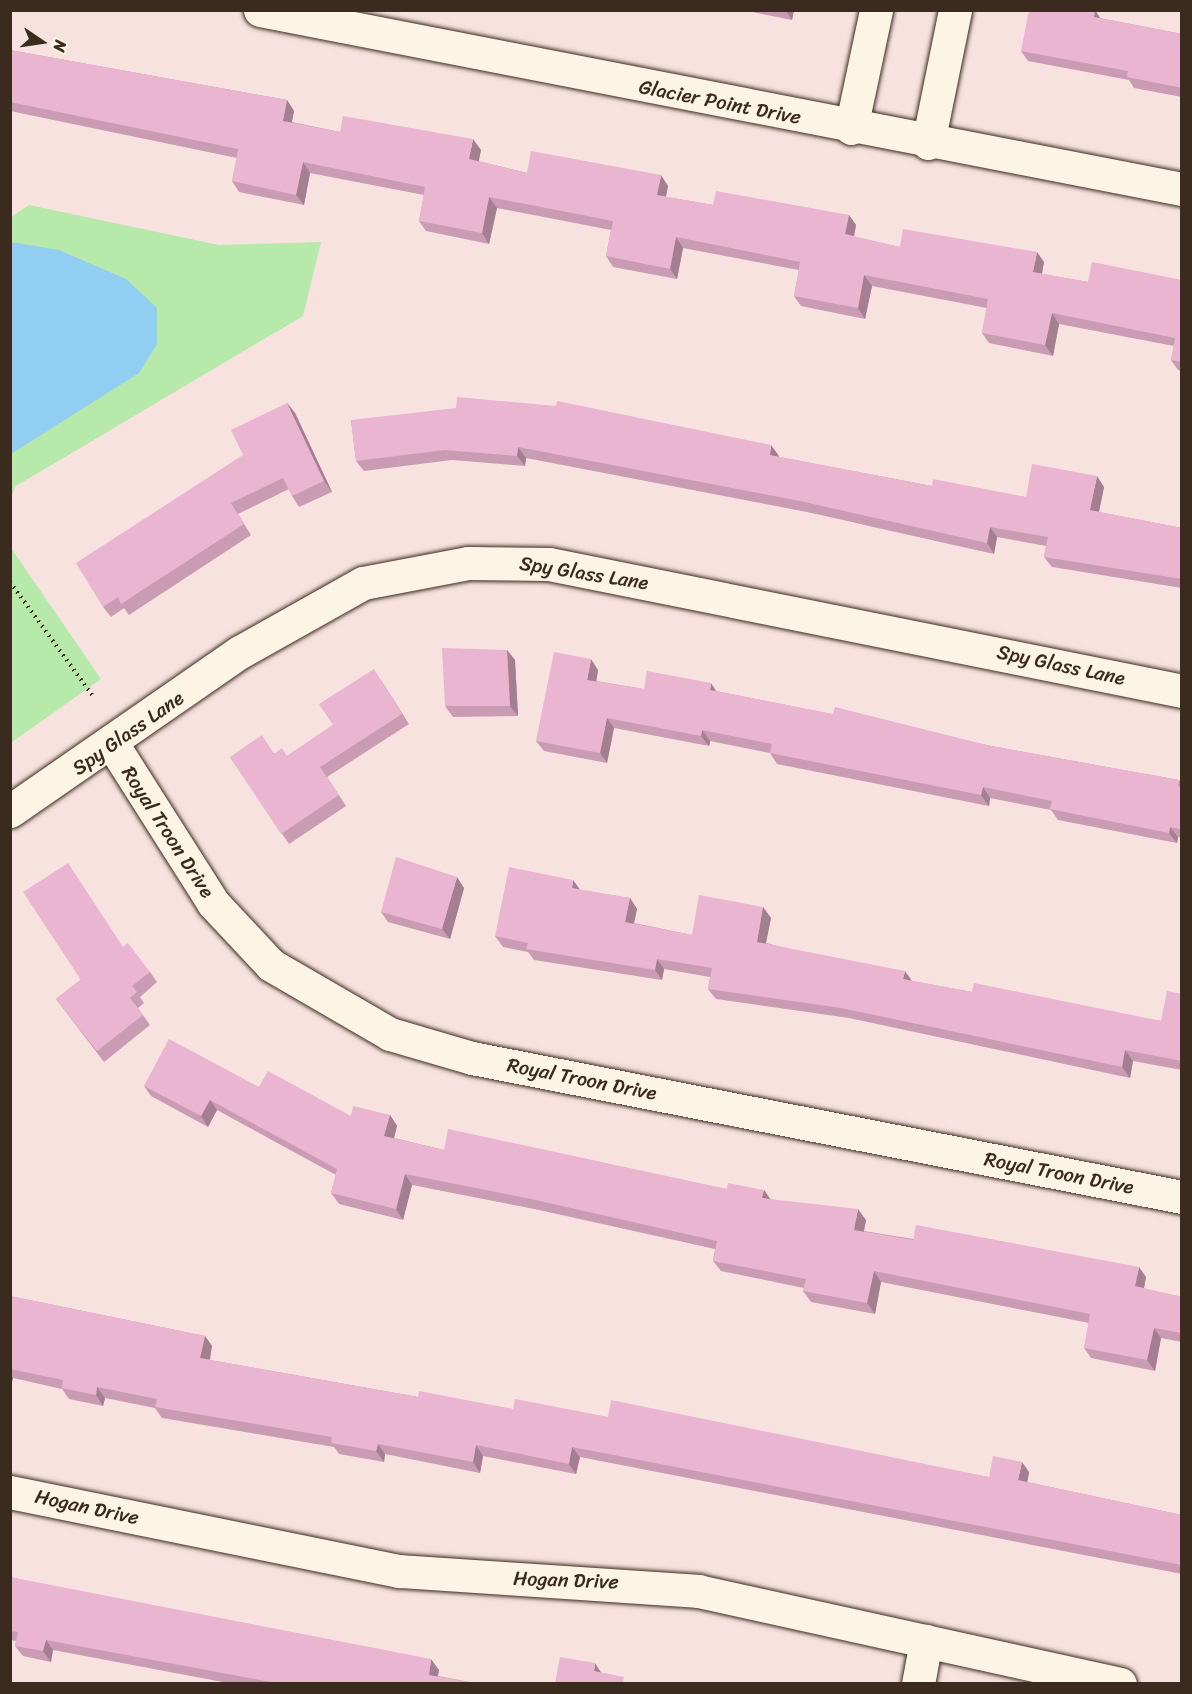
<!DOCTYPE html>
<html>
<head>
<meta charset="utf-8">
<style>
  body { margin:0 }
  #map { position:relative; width:1192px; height:1694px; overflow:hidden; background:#f7e2df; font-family:Sriracha,sans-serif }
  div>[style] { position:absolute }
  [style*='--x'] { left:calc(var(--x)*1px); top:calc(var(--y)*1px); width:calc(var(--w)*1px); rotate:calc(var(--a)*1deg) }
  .green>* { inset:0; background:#b6e9aa }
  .water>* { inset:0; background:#92cef2 }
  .path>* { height:4px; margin-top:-2px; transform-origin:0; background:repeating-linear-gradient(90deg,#3b2a1e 0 1.5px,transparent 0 6px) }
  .roads { filter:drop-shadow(0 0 2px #3b2a1e) drop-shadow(0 0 2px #3b2a1e) }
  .minor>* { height:33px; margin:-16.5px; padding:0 16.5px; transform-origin:16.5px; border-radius:16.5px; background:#fcf5e5 }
  .wall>* { inset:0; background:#c99cb3 }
  .shaded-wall>* { inset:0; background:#a47f92 }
  .building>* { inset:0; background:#eab5d0 }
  span { translate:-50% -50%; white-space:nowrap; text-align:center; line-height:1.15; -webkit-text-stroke:4.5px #fcf5e5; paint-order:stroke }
  .street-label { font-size:20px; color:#3b2a1e }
  .frame { position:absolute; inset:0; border:12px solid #3b2a1e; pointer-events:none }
  .north { position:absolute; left:12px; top:12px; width:60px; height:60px; -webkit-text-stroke:4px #fcf5e5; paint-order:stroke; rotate:103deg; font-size:16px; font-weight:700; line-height:24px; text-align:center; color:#3b2a1e }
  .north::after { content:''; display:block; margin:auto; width:21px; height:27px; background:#3b2a1e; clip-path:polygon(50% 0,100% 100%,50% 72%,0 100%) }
</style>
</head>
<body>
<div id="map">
  <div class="green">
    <div style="clip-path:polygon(29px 205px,219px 245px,321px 242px,303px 316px,16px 486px,11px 497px,11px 217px)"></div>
    <div style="clip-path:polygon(11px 548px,101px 679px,12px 742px,10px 740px)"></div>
  </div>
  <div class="water">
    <div style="clip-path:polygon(11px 242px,59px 250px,126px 279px,157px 308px,157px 344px,139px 373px,11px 454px)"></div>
  </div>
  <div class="path">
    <div style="--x:10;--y:582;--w:140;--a:54"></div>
  </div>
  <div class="roads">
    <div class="minor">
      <div style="--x:260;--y:10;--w:939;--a:10.99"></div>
      <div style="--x:851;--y:128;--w:121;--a:-78"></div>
      <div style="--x:928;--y:143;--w:136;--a:-78.5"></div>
      <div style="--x:111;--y:742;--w:191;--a:57.6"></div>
      <div style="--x:213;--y:903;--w:85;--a:46.9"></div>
      <div style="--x:271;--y:965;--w:138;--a:30.1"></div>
      <div style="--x:390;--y:1034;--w:85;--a:16.3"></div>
      <div style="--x:472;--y:1058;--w:723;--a:11.08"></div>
      <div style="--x:10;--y:811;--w:280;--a:-34.7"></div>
      <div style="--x:240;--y:652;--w:141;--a:-29.3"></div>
      <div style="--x:363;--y:583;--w:107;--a:-10.8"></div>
      <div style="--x:468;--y:563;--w:81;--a:0.7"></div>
      <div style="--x:549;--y:564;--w:646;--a:11.34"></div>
      <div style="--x:10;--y:1492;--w:397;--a:11.5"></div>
      <div style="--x:399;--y:1571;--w:300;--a:3.8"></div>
      <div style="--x:698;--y:1591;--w:432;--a:12.4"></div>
      <div style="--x:918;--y:1684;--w:44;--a:-79.5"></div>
    </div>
  </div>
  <div class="wall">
    <div style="clip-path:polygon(742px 10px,794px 10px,792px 20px)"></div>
    <div style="clip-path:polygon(1095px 10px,1100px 18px,1182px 34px,1182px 97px,1134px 88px,1129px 80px,1028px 61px,1021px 51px)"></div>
    <div style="clip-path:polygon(10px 50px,287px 100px,294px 111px,292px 122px,340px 132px,481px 150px,478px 161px,527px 173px,668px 186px,666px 197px,713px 205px,849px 215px,856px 225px,854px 237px,900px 247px,1044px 262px,1042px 274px,1088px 282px,1182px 280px,1182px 371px,1178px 370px,1171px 360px,1174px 346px,1059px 324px,1053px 356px,989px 343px,982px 333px,987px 308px,872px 286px,865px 319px,801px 306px,794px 296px,799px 270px,683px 248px,677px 279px,613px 267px,606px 256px,611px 230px,497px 208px,489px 244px,426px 231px,419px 221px,424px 195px,310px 173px,304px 205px,239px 192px,232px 181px,237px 158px,10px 111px)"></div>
    <div style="clip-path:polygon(287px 403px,295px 413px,332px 492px,299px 507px,292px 496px,289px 489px,238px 514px,251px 535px,129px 615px,124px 608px,111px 617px,103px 607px,243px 455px)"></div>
    <div style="clip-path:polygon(351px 420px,779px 456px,779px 457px,932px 486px,1026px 497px,1104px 487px,1099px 512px,1182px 528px,1182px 588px,1052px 567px,1044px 557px,1046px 546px,997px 537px,994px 554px,807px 512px,526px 458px,525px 466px,452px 460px,364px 471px,356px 461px)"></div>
    <div style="clip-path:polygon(507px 650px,515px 660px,518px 716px,453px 717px,445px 706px)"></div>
    <div style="clip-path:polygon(598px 670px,596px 681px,644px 689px,716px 691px,991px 746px,1179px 780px,1182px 784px,1182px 838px,1178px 837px,1177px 843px,1058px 820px,1051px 810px,990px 798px,989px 806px,777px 764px,770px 753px,710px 741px,709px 746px,614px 728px,607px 763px,544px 751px,536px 741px)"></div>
    <div style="clip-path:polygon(381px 680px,409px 724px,327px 777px,346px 806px,289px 844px,230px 757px,275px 753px,287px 756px,333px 725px)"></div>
    <div style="clip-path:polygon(464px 888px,450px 939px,388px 922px,381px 912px)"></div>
    <div style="clip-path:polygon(580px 890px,630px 898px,637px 909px,634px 923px,692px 935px,763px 907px,771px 918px,766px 943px,912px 981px,972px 992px,1161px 1021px,1182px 994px,1182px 1070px,1133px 1061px,1130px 1078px,849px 1018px,716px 999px,708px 989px,710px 977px,664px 969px,662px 980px,534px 960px,528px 952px,503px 947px,495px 936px)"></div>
    <div style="clip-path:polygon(123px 947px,150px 972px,157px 982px,140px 997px,144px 1003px,138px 1008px,150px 1025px,104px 1062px,56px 999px)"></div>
    <div style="clip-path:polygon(144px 1086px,259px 1087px,351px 1116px,390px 1115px,397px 1126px,394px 1138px,444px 1150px,727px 1189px,764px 1190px,770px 1199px,866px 1220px,864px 1231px,1146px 1277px,1144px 1289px,1182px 1297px,1182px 1342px,1161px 1338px,1155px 1371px,1091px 1358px,1084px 1348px,1089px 1323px,881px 1282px,875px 1314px,811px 1302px,803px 1291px,804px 1288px,721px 1271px,713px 1261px,715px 1249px,539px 1210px,412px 1185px,403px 1220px,339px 1204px,331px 1193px,336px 1175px,217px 1110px,208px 1127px,151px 1096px)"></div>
    <div style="clip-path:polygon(10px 1296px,205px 1336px,212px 1346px,210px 1360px,418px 1397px,513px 1409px,608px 1417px,989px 1477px,1029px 1472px,1027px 1482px,1182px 1515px,1182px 1574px,580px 1457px,576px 1474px,483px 1456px,480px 1473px,385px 1454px,384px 1462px,339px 1454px,334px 1447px,162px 1418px,155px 1408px,105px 1398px,103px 1406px,69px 1399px,62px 1389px,13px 1378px,10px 1387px)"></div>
    <div style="clip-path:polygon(10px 1577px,439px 1670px,438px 1676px,475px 1683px,228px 1683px,53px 1650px,51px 1662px,23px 1656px,15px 1646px,16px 1641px,10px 1640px)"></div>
  </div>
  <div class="shaded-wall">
    <div style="clip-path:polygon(785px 10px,794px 10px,792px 20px)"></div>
    <div style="clip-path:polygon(1095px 10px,1102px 21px,1094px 17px)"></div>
    <div style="clip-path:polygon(287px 100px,294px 111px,290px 131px,283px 121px)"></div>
    <div style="clip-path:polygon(473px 139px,481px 150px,477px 170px,469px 159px)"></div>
    <div style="clip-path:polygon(303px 162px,310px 173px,304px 205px,296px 195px)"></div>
    <div style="clip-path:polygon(661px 175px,668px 186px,664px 206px,657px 195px)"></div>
    <div style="clip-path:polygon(489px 197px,497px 208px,489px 244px,482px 233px)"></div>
    <div style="clip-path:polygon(849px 215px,856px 225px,852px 245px,845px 234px)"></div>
    <div style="clip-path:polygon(676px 237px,683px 248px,677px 279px,670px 269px)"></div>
    <div style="clip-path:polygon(1037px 252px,1044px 262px,1040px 283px,1033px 272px)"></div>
    <div style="clip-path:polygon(864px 275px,872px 286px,865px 319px,858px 308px)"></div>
    <div style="clip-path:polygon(1052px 313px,1059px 324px,1053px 356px,1045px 345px)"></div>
    <div style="clip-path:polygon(287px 403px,295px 413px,332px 492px,324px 481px)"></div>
    <div style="clip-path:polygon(771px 445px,779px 456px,777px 465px,770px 455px)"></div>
    <div style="clip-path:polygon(518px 447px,526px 458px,525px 466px,517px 456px)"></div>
    <div style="clip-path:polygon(1097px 476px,1104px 487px,1097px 521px,1090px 510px)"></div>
    <div style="clip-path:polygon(990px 527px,997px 537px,994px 554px,987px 543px)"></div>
    <div style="clip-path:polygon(507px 650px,515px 660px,518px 716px,510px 706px)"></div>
    <div style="clip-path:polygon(591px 659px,598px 670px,595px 690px,587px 680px)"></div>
    <div style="clip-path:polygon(711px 683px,718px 694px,710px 690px)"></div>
    <div style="clip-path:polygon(607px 718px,614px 728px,607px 763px,600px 753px)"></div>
    <div style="clip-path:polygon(702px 730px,710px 741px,709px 746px,701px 736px)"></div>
    <div style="clip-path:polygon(983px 787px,990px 798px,989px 806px,981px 795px)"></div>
    <div style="clip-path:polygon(1170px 827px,1178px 837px,1177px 843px,1169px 833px)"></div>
    <div style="clip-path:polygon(457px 877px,464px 888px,450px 939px,442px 929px)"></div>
    <div style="clip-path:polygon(573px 880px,581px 891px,572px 888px)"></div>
    <div style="clip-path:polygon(630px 898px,637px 909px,632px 932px,625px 922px)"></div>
    <div style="clip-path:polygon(763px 907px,771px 918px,764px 952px,757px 942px)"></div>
    <div style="clip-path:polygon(657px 959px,664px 969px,662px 980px,655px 970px)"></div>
    <div style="clip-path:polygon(905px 971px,912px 981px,903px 979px)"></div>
    <div style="clip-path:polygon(1125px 1050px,1133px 1061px,1130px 1078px,1122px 1067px)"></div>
    <div style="clip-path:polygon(210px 1100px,217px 1110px,208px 1127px,201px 1116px)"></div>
    <div style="clip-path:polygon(390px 1115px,397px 1126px,392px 1146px,384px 1136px)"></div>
    <div style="clip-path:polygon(405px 1174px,412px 1185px,403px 1220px,396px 1209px)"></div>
    <div style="clip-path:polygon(764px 1190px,771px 1200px,762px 1198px)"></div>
    <div style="clip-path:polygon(858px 1209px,866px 1220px,862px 1240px,854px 1230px)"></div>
    <div style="clip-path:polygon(1139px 1267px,1146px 1277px,1142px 1297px,1135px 1286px)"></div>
    <div style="clip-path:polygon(874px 1271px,881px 1282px,875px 1314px,867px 1303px)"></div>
    <div style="clip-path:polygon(1154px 1328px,1161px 1338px,1155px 1371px,1147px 1360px)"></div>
    <div style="clip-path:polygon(205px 1336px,212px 1346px,208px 1368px,200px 1358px)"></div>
    <div style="clip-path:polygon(10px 1375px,13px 1378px,11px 1387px,10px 1386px)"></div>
    <div style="clip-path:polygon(97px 1387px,105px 1398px,103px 1406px,96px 1395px)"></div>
    <div style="clip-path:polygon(378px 1444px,385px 1454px,384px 1462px,376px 1451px)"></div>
    <div style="clip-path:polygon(476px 1445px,483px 1456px,480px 1473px,473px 1462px)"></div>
    <div style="clip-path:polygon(572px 1447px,580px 1457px,576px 1474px,569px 1464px)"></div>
    <div style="clip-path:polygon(1022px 1462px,1029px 1472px,1026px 1490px,1018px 1480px)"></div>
    <div style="clip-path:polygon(46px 1640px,53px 1650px,51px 1662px,43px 1651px)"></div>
    <div style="clip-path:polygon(431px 1659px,439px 1670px,436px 1683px,429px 1675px)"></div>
    <div style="clip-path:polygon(595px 1663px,602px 1674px,594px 1671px)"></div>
  </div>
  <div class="building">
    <div style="clip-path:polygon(1029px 10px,1095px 10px,1094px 17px,1182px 34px,1182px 88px,1127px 77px,1128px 71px,1021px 51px)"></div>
    <div style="clip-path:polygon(10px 50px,287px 100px,283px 121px,340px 132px,343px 116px,473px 139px,469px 159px,527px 173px,531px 151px,661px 175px,657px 195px,713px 205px,716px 191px,849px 215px,845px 234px,900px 247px,903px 229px,1037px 252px,1033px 272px,1088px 282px,1092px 262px,1182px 280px,1182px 362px,1171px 360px,1175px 338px,1052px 313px,1045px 345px,982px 333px,988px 299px,864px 275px,858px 308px,794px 296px,800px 262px,676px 237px,670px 269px,606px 256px,613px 221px,489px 197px,482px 233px,419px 221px,425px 187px,303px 162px,296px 195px,232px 181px,238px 149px,10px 102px)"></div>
    <div style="clip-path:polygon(457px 397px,556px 406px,557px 401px,771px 445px,770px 455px,932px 486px,933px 479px,1026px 497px,1032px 464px,1097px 476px,1090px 510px,1182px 528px,1182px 579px,1044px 557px,1048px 537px,990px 527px,987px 543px,800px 501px,518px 447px,517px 456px,445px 450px,356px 461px,351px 420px,456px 408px)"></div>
    <div style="clip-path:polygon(287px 403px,324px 481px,292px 496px,283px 478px,231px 503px,244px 524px,121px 604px,118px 597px,103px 607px,76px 563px,243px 455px,231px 430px)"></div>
    <div style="clip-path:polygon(442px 648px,507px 650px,510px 706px,445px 706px)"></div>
    <div style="clip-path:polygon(554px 652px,591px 659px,587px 680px,644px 689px,647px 671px,711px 683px,710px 690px,833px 714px,835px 707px,991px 746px,1179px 780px,1178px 786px,1182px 787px,1182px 829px,1170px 827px,1169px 833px,1050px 809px,1052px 801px,983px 787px,981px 795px,770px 753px,772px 744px,702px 730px,701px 736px,607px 718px,600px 753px,536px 741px)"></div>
    <div style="clip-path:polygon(374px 669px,402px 714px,320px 767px,339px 795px,281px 834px,230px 757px,262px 735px,274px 754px,282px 748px,287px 756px,333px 725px,319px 704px)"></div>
    <div style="clip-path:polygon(396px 857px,457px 877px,442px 929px,381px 912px)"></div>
    <div style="clip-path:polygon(68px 863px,123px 947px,128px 943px,150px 972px,132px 986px,137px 992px,130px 998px,143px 1015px,97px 1051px,56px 999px,81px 980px,23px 892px)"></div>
    <div style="clip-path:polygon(509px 867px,573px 880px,572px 888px,630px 898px,625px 922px,692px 935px,699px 895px,763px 907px,757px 942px,905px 971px,903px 979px,972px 992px,974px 983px,1161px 1021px,1167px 991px,1182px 994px,1182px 1061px,1125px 1050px,1122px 1067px,841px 1008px,708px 989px,712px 968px,657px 959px,655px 970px,526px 949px,528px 943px,495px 936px)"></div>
    <div style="clip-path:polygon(169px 1039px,259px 1087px,268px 1071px,351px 1116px,353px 1106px,390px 1115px,384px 1136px,444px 1150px,448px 1129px,727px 1189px,728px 1183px,764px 1190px,762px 1198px,858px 1209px,854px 1230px,913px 1240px,916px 1225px,1139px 1267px,1135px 1286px,1182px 1297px,1182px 1333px,1154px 1328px,1147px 1360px,1084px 1348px,1090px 1314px,874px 1271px,867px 1303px,803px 1291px,806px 1279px,713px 1261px,717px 1241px,531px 1199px,405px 1174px,396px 1209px,331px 1193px,337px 1169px,210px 1100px,201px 1116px,144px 1086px)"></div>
    <div style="clip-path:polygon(10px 1296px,205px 1336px,200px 1358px,418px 1397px,419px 1391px,513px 1409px,515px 1399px,608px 1417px,611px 1400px,989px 1477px,993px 1456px,1022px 1462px,1018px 1480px,1182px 1515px,1182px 1565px,572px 1447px,569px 1464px,476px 1445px,473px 1462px,378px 1444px,376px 1451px,331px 1443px,332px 1437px,155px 1407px,157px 1399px,97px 1387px,96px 1395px,62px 1388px,63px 1380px,10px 1369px)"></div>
    <div style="clip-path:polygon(10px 1577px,431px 1659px,429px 1675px,475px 1683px,276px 1683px,46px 1640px,43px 1651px,15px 1646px,18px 1632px,10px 1631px)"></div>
    <div style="clip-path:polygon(560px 1657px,595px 1663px,594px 1671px,624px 1677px,623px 1682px,632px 1683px,555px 1683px)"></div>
  </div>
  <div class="street-label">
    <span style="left:720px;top:102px;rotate:11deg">Glacier Point Drive</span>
    <span style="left:584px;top:573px;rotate:9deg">Spy Glass Lane</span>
    <span style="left:1061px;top:665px;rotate:12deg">Spy Glass Lane</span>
    <span style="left:128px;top:733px;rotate:-35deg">Spy Glass Lane</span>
    <span style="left:168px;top:832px;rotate:57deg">Royal Troon Drive</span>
    <span style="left:582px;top:1079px;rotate:11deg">Royal Troon Drive</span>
    <span style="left:1059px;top:1173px;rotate:11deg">Royal Troon Drive</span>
    <span style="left:87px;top:1507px;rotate:12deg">Hogan Drive</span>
    <span style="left:566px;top:1580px;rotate:2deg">Hogan Drive</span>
  </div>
  <div class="frame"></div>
  <div class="north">N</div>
</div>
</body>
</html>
